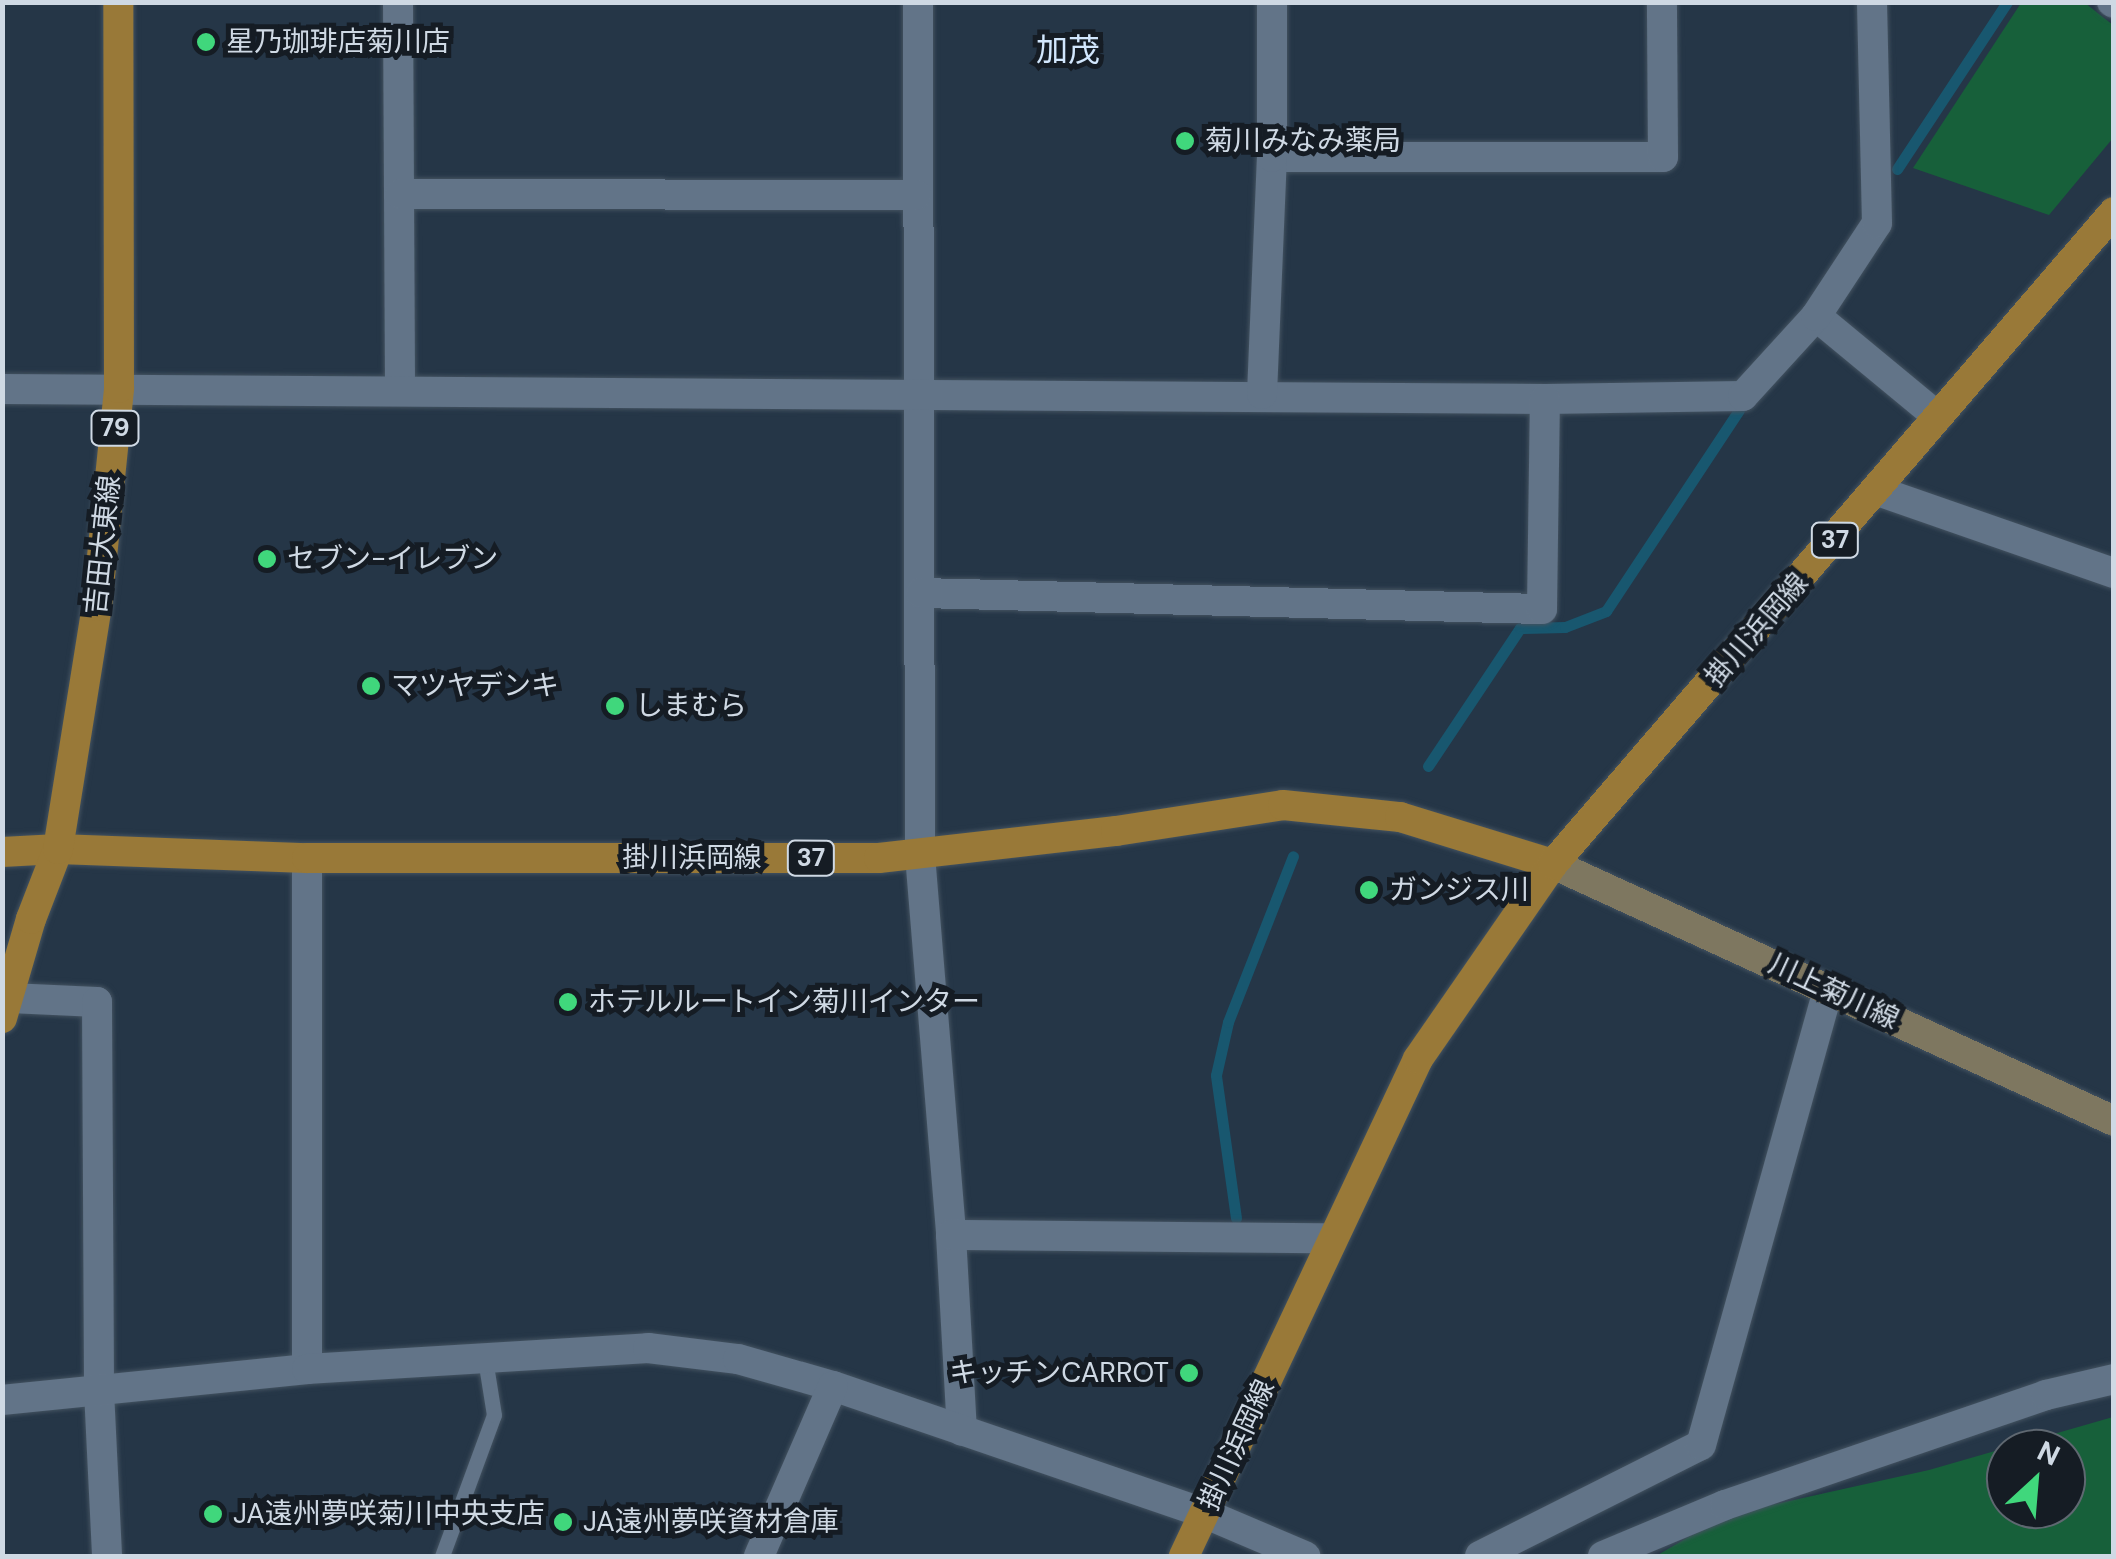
<!DOCTYPE html>
<html>
<head>
<meta charset="utf-8">
<style>
  body { margin:0 }
  #map { position:relative; width:2116px; height:1559px; overflow:hidden; background:#253647; font-family:"DM Sans","Noto Sans JP",sans-serif }
  div>[style] { position:absolute }
  [style*='--x'] { left:calc(var(--x)*1px); top:calc(var(--y)*1px); width:calc(var(--w)*1px); rotate:calc(var(--a)*1deg) }
  .green>* { inset:0; background:#17603a }
  .stream>* { height:11px; margin:-5.5px; padding:0 5.5px; transform-origin:5.5px; border-radius:5.5px; background:#18576f }
  .roads { filter:drop-shadow(0 0 2px #435260) drop-shadow(0 0 2px #435260) }
  .service>* { height:15px; margin:-7.5px; padding:0 7.5px; transform-origin:7.5px; border-radius:7.5px; background:#627488 }
  .minor>* { height:30px; margin:-15px; padding:0 15px; transform-origin:15px; border-radius:15px; background:#627488 }
  .tertiary>* { height:30px; margin:-15px; padding:0 15px; transform-origin:15px; border-radius:15px; background:#627488 }
  .secondary>* { height:30px; margin:-15px; padding:0 15px; transform-origin:15px; border-radius:15px; background:#7e7760 }
  .primary>* { height:30px; margin:-15px; padding:0 15px; transform-origin:15px; border-radius:15px; background:#997938 }
  .dots>* { width:28px; height:28px; translate:-50% -50%; box-sizing:border-box; border:5px solid #151c24; border-radius:50% }
  span { translate:-50% -50%; white-space:nowrap; text-align:center; line-height:1.15; -webkit-text-stroke:10px #151c24; paint-order:stroke }
  .shield-label span { padding:2px 8px; background:#151c24; border:2px solid; border-radius:8px; -webkit-text-stroke-width:0 }
  .shield-label { font-size:25px; color:#cfd9e4; font-weight:700 }
  .poi-label { font-size:28px; color:#cfd9e4 }
  .left { translate:0 -50%; text-align:left }
  .right { translate:-100% -50%; text-align:right }
  .street-label { font-size:28px; color:#cfd9e4 }
  .quarter-label { font-size:32px; color:#d2e7fd }
  .frame { position:absolute; inset:0; border:5px solid #cfd9e4; pointer-events:none }
  .north { position:absolute; left:1986px; top:1429px; width:100px; height:100px; box-sizing:border-box; background:#151c24; border:2px solid #5f6871; border-radius:50%; rotate:26deg; font-size:28px; font-weight:700; line-height:40px; text-align:center; color:#cfd9e4 }
  .north::after { content:''; display:block; margin:auto; width:35px; height:45px; background:#40d77c; clip-path:polygon(50% 0,100% 100%,50% 72%,0 100%) }
</style>
</head>
<body>
<div id="map">
  <div class="green">
    <div style="clip-path:polygon(2021px 3px,2085px 3px,2113px 25px,2113px 138px,2049px 215px,1913px 168px)"></div>
    <div style="clip-path:polygon(evenodd,2113px 1417px,2113px 1556px,1656px 1556px,1726px 1515px,1929px 1470px,2113px 1417px,2006px 1449px,2066px 1449px,2066px 1509px,2006px 1509px,2006px 1449px)"></div>
  </div>
  <div class="stream">
    <div style="--x:1897;--y:169;--w:200;--a:-56.6"></div>
    <div style="--x:1428;--y:766;--w:166;--a:-56.3"></div>
    <div style="--x:1520;--y:628;--w:45;--a:-1.3"></div>
    <div style="--x:1565;--y:627;--w:44;--a:-21.3"></div>
    <div style="--x:1606;--y:611;--w:241;--a:-56.5"></div>
    <div style="--x:1236;--y:1218;--w:144;--a:-98"></div>
    <div style="--x:1216;--y:1075;--w:54;--a:-77.2"></div>
    <div style="--x:1228;--y:1022;--w:178;--a:-68.6"></div>
  </div>
  <div class="roads">
    <div class="service">
      <div style="--x:442;--y:1556;--w:150;--a:-69.8"></div>
      <div style="--x:494;--y:1415;--w:57;--a:-99.1"></div>
    </div>
    <div class="minor">
      <div style="--x:398;--y:2;--w:387;--a:89.7"></div>
      <div style="--x:918;--y:2;--w:853;--a:89.87"></div>
      <div style="--x:920;--y:855;--w:381;--a:85.3"></div>
      <div style="--x:951;--y:1235;--w:196;--a:86.8"></div>
      <div style="--x:1272;--y:157;--w:391;--a:0"></div>
      <div style="--x:1663;--y:157;--w:155;--a:-90.4"></div>
      <div style="--x:400;--y:194;--w:516;--a:0.11"></div>
      <div style="--x:1816;--y:316;--w:158;--a:39.6"></div>
      <div style="--x:2;--y:389;--w:1543;--a:0.37"></div>
      <div style="--x:1545;--y:399;--w:198;--a:-0.9"></div>
      <div style="--x:1743;--y:396;--w:108;--a:-47.6"></div>
      <div style="--x:1816;--y:316;--w:111;--a:-56.7"></div>
      <div style="--x:1877;--y:223;--w:221;--a:-91.3"></div>
      <div style="--x:1262;--y:394;--w:237;--a:-87.6"></div>
      <div style="--x:1272;--y:157;--w:155;--a:-90"></div>
      <div style="--x:1878;--y:491;--w:250;--a:19.2"></div>
      <div style="--x:921;--y:593;--w:621;--a:1.48"></div>
      <div style="--x:1542;--y:609;--w:210;--a:-89.2"></div>
      <div style="--x:10;--y:998;--w:87;--a:2.6"></div>
      <div style="--x:97;--y:1002;--w:389;--a:89.7"></div>
      <div style="--x:99;--y:1391;--w:165;--a:87.2"></div>
      <div style="--x:951;--y:1235;--w:380;--a:0.5"></div>
      <div style="--x:307;--y:1369;--w:511;--a:-90"></div>
      <div style="--x:2;--y:1400;--w:307;--a:-5.8"></div>
      <div style="--x:307;--y:1369;--w:342;--a:-3.5"></div>
      <div style="--x:648;--y:1348;--w:91;--a:7"></div>
      <div style="--x:738;--y:1359;--w:99;--a:15.9"></div>
      <div style="--x:833;--y:1386;--w:394;--a:18.9"></div>
      <div style="--x:1206;--y:1514;--w:108;--a:23"></div>
      <div style="--x:759;--y:1556;--w:185;--a:-66.5"></div>
      <div style="--x:1480;--y:1556;--w:247;--a:-26.7"></div>
      <div style="--x:1701;--y:1445;--w:472;--a:-74.4"></div>
      <div style="--x:1603;--y:1556;--w:132;--a:-22.7"></div>
      <div style="--x:1725;--y:1505;--w:339;--a:-18.9"></div>
      <div style="--x:2046;--y:1395;--w:70;--a:-13.2"></div>
    </div>
    <div class="tertiary">
      <div style="--x:2112;--y:2;--w:2;--a:27"></div>
    </div>
    <div class="secondary">
      <div style="--x:1553;--y:864;--w:617;--a:24.61"></div>
    </div>
    <div class="primary">
      <div style="--x:2;--y:852;--w:56;--a:-3.1"></div>
      <div style="--x:58;--y:849;--w:249;--a:2.1"></div>
      <div style="--x:307;--y:858;--w:572;--a:0"></div>
      <div style="--x:879;--y:858;--w:239;--a:-6.5"></div>
      <div style="--x:1116;--y:831;--w:169;--a:-8.8"></div>
      <div style="--x:1283;--y:805;--w:118;--a:5.9"></div>
      <div style="--x:1400;--y:817;--w:160;--a:17.1"></div>
      <div style="--x:2;--y:1018;--w:103;--a:-73.7"></div>
      <div style="--x:31;--y:919;--w:75;--a:-68.9"></div>
      <div style="--x:58;--y:849;--w:246;--a:-80.9"></div>
      <div style="--x:97;--y:606;--w:219;--a:-84.2"></div>
      <div style="--x:119;--y:388;--w:386;--a:-90.1"></div>
      <div style="--x:1184;--y:1556;--w:549;--a:-64.79"></div>
      <div style="--x:1418;--y:1059;--w:237;--a:-55.3"></div>
      <div style="--x:1553;--y:864;--w:860;--a:-49.29"></div>
    </div>
  </div>
  <div class="dots">
    <div style="left:206px;top:42px;background:#40d77c"></div>
    <div style="left:1185px;top:141px;background:#40d77c"></div>
    <div style="left:267px;top:559px;background:#40d77c"></div>
    <div style="left:371px;top:686px;background:#40d77c"></div>
    <div style="left:615px;top:706px;background:#40d77c"></div>
    <div style="left:1369px;top:890px;background:#40d77c"></div>
    <div style="left:568px;top:1002px;background:#40d77c"></div>
    <div style="left:1189px;top:1373px;background:#40d77c"></div>
    <div style="left:213px;top:1514px;background:#40d77c"></div>
    <div style="left:563px;top:1522px;background:#40d77c"></div>
  </div>
  <div class="shield-label">
    <span style="left:115px;top:428px">79</span>
    <span style="left:1835px;top:540px">37</span>
    <span style="left:811px;top:858px">37</span>
  </div>
  <div class="poi-label">
    <span class="left" style="left:226px;top:42px">星乃珈琲店菊川店</span>
    <span class="left" style="left:1205px;top:141px">菊川みなみ薬局</span>
    <span class="left" style="left:287px;top:559px">セブン-イレブン</span>
    <span class="left" style="left:391px;top:686px">マツヤデンキ</span>
    <span class="left" style="left:635px;top:706px">しまむら</span>
    <span class="left" style="left:1389px;top:890px">ガンジス川</span>
    <span class="left" style="left:588px;top:1002px">ホテルルートイン菊川インター</span>
    <span class="right" style="left:1169px;top:1373px">キッチンCARROT</span>
    <span class="left" style="left:233px;top:1514px">JA遠州夢咲菊川中央支店</span>
    <span class="left" style="left:583px;top:1522px">JA遠州夢咲資材倉庫</span>
  </div>
  <div class="street-label">
    <span style="left:103px;top:545px;rotate:-84deg">吉田大東線</span>
    <span style="left:1757px;top:630px;rotate:-49deg">掛川浜岡線</span>
    <span style="left:692px;top:858px">掛川浜岡線</span>
    <span style="left:1834px;top:992px;rotate:25deg">川上菊川線</span>
    <span style="left:1237px;top:1445px;rotate:-65deg">掛川浜岡線</span>
  </div>
  <div class="quarter-label">
    <span style="left:1068px;top:50px">加茂</span>
  </div>
  <div class="frame"></div>
  <div class="north">N</div>
</div>
</body>
</html>
